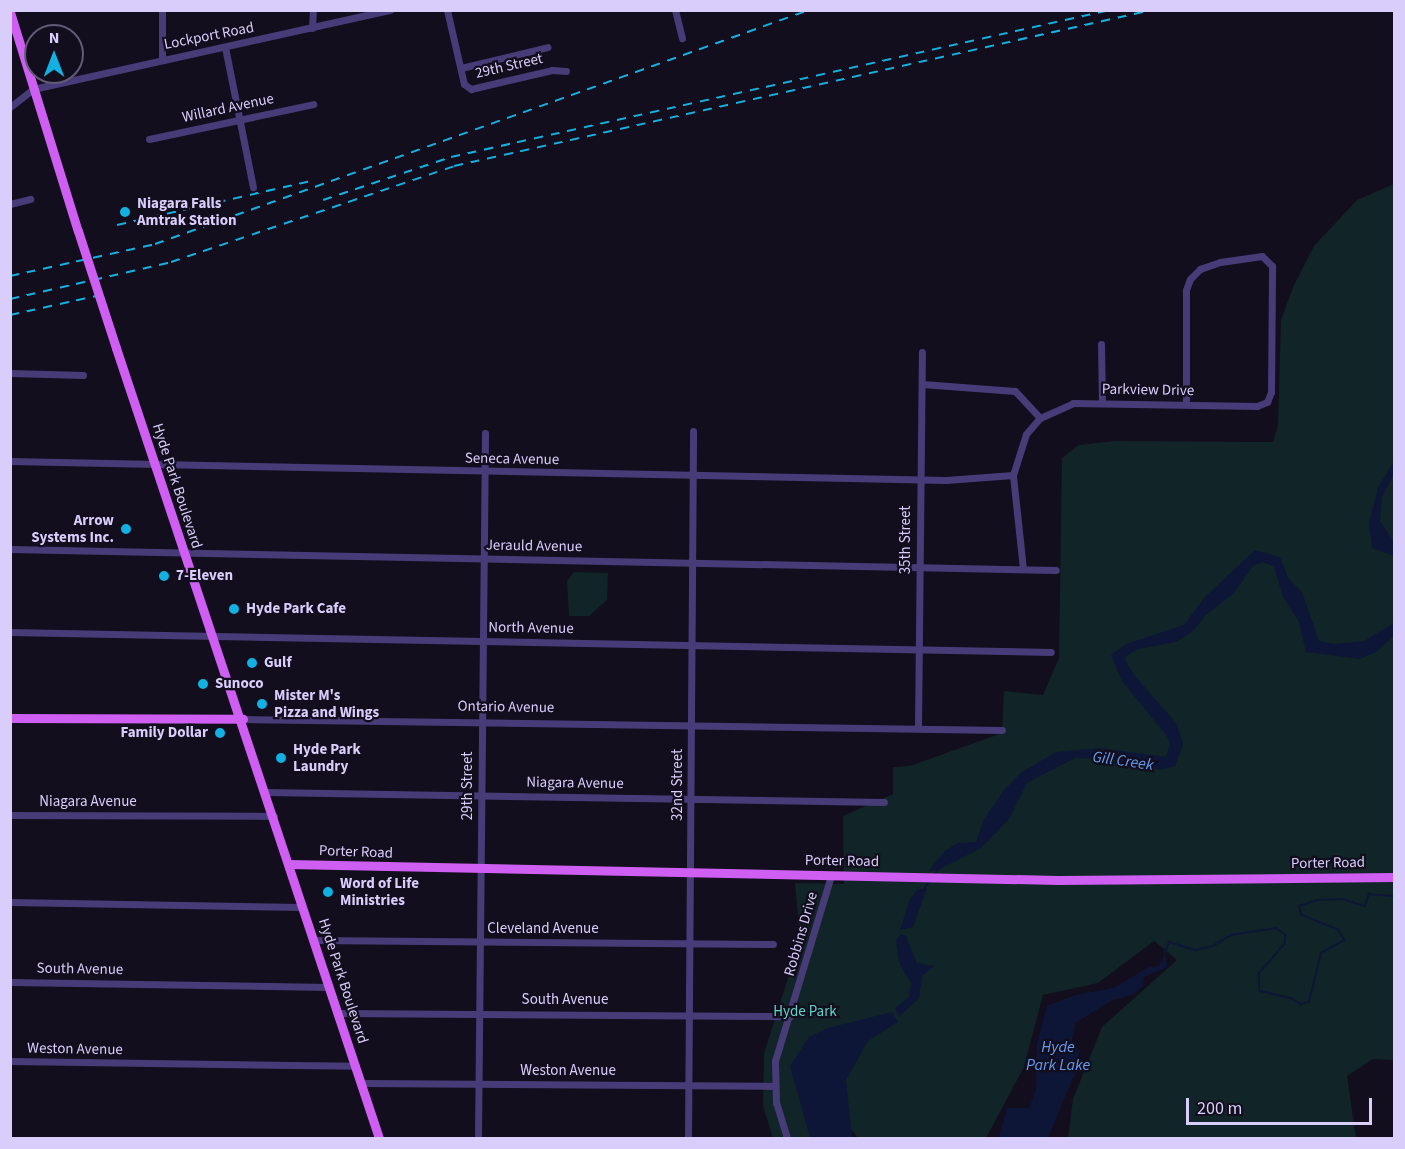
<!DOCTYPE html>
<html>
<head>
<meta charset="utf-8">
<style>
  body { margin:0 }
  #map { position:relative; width:1405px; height:1149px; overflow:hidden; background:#120e1d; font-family:"Source Sans 3",sans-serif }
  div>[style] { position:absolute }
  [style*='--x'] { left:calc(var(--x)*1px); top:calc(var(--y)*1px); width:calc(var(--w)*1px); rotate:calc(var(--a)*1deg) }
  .green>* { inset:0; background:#112427 }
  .water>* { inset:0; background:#0d1637 }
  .stream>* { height:1.5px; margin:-0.75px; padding:0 0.75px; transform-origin:0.75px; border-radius:0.75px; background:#0d1637 }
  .minor>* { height:7px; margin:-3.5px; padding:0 3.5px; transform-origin:3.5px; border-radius:3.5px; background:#473c78 }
  .major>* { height:9px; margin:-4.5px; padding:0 4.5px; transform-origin:4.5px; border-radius:4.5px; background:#cf5ef2 }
  .rail>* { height:1.5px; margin-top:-0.75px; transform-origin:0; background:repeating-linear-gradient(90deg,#13b0e2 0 9px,transparent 0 17px) }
  .major-bridge>* { height:9px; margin:-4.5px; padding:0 4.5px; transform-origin:4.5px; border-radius:4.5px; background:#cf5ef2 }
  .dots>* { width:16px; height:16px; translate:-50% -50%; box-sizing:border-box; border:3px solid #120e1d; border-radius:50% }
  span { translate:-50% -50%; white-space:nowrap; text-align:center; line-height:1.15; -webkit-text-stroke:4.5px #120e1d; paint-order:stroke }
  .street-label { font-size:15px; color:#d9cefb }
  .poi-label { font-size:15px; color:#d9cefb; font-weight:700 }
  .left { translate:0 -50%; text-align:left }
  .right { translate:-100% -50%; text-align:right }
  .park-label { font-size:15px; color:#61d4c7 }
  .water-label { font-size:16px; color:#659df2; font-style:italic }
  .frame { position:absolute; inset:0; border:12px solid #d9cefb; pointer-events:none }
  .north { position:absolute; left:24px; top:24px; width:60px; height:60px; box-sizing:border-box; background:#120e1d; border:2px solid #625b76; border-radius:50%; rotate:0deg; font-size:16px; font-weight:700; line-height:24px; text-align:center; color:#d9cefb }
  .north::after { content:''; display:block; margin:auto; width:21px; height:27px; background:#13b0e2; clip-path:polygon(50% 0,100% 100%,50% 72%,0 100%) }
  .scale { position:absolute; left:1186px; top:1098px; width:186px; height:27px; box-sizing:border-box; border:3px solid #d9cefb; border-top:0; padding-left:8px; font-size:18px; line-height:21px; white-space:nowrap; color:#d9cefb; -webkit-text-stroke:4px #120e1d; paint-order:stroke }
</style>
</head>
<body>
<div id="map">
  <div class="green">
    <div style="clip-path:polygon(1394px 184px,1394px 1060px,1373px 1059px,1347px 1076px,1356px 1138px,1068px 1138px,1073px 1099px,1102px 1027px,1177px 960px,1154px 941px,1098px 983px,1043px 995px,1024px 1067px,986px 1138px,858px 1138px,836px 1111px,810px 1138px,773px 1138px,763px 1106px,764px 1053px,800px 941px,795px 883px,844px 884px,843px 816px,893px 794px,893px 767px,910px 766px,1002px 733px,1004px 691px,1043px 695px,1059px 658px,1062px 458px,1079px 445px,1115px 441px,1273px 442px,1278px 426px,1281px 320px,1294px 285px,1314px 246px,1357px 200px)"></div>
    <div style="clip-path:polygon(574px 572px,608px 573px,607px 600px,589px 616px,569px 616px,567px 581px)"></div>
  </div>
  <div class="water">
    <div style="clip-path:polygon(1394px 461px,1394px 474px,1382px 497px,1380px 521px,1394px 542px,1394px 556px,1372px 548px,1369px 522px,1378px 488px)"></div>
    <div style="clip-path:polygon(1255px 550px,1280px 557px,1288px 578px,1302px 592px,1319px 641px,1334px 644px,1364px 641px,1394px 623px,1394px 636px,1376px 652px,1360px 659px,1306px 652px,1299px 622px,1283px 597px,1274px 567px,1263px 562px,1253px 566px,1234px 593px,1205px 616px,1192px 632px,1176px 642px,1138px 649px,1126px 656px,1125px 660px,1134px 675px,1177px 724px,1183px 744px,1175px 766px,1161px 770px,1111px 759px,1075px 758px,1027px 783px,1009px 819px,981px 848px,938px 870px,928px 871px,945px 851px,958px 843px,976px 842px,984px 819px,1004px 790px,1022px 772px,1056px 752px,1100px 748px,1166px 757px,1170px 745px,1167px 736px,1122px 681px,1111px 655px,1126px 644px,1184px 625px,1204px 598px)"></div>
    <div style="clip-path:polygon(927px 888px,913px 927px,900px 930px,910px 899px,917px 890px)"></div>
    <div style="clip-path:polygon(901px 934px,906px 936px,917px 963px,934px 966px,922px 976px,919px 998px,899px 1017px,895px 1008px,909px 997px,911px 983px,899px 962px,896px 941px)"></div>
    <div style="clip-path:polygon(1165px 953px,1167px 967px,1144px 977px,1143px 986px,1132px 995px,1113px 1000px,1075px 1023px,1072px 1040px,1080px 1051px,1075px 1073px,1048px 1138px,999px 1138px,1007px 1108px,1029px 1108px,1036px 1090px,1037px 1044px,1047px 1006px,1075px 995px,1114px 988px,1149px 967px,1159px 966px)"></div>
    <div style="clip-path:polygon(892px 1012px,898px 1022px,868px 1041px,846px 1080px,852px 1138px,810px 1138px,790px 1066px,809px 1037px,828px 1028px)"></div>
  </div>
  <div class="stream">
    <div style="--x:935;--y:874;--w:13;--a:-51"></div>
    <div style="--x:924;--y:889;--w:10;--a:-53"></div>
    <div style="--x:1165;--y:953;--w:12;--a:-70"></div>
    <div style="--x:1169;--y:942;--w:28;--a:17"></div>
    <div style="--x:1196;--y:950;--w:17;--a:-13"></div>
    <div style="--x:1213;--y:946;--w:21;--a:-31"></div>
    <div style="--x:1231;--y:935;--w:46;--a:-8.8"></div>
    <div style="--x:1276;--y:928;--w:12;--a:35"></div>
    <div style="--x:1286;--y:935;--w:9;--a:96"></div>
    <div style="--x:1285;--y:944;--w:40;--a:131"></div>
    <div style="--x:1259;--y:974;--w:17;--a:87"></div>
    <div style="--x:1260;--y:991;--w:32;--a:13"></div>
    <div style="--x:1291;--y:998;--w:12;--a:31"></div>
    <div style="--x:1301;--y:1004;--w:8;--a:-14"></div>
    <div style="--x:1309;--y:1002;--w:50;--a:-76.2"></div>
    <div style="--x:1321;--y:953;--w:26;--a:-29"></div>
    <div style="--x:1344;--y:940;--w:12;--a:-121"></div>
    <div style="--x:1338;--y:930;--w:40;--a:-158"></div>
    <div style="--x:1301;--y:915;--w:9;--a:-103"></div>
    <div style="--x:1299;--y:906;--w:19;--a:-18"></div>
    <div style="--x:1317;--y:900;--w:26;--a:-2"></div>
    <div style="--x:1343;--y:899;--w:23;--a:18"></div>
    <div style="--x:1365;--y:906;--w:13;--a:-72"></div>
    <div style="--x:1369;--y:894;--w:25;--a:5"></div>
  </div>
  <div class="minor">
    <div style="--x:162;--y:10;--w:49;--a:90"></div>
    <div style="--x:447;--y:10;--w:76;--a:77.1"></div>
    <div style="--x:464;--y:84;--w:9;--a:36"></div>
    <div style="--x:471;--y:89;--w:83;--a:-13.2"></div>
    <div style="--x:552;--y:70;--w:14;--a:4"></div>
    <div style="--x:675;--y:10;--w:29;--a:76"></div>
    <div style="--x:312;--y:28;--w:18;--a:-87"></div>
    <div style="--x:225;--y:47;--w:143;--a:78.7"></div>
    <div style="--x:461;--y:68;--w:89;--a:-13.6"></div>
    <div style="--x:10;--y:107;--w:29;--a:-38"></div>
    <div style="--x:33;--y:89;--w:366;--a:-12.5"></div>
    <div style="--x:149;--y:139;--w:168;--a:-12"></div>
    <div style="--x:10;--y:204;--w:21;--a:-14"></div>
    <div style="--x:1101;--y:344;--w:58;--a:89"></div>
    <div style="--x:10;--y:373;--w:73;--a:1.6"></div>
    <div style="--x:922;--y:384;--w:93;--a:4.3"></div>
    <div style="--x:1015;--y:391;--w:37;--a:47"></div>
    <div style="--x:10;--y:461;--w:936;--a:1.16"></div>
    <div style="--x:946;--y:480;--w:67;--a:-4.3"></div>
    <div style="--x:10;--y:549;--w:1046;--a:1.15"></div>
    <div style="--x:1023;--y:569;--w:95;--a:-96.1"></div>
    <div style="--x:1013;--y:475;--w:43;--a:-72.4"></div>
    <div style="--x:1026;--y:434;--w:21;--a:-49"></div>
    <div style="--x:1040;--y:418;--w:36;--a:-24"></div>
    <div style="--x:1073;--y:403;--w:184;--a:0.9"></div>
    <div style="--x:1257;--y:406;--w:11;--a:-22"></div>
    <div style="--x:1267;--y:402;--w:11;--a:-68"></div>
    <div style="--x:1271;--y:392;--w:126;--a:-89.5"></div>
    <div style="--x:1272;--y:266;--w:14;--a:-135"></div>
    <div style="--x:1262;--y:256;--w:42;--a:171.9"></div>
    <div style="--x:1220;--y:262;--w:21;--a:161"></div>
    <div style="--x:1200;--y:269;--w:14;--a:135"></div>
    <div style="--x:1190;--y:279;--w:12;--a:110"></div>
    <div style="--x:1186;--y:290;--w:114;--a:90"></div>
    <div style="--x:10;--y:632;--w:1041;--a:1.1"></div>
    <div style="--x:243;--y:719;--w:759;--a:0.83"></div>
    <div style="--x:918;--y:728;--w:376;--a:-89.4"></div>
    <div style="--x:266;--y:792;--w:618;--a:0.93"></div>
    <div style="--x:10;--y:815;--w:264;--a:0.2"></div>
    <div style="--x:10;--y:902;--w:292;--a:1"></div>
    <div style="--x:313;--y:940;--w:460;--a:0.5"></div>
    <div style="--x:10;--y:982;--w:319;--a:0.9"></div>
    <div style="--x:339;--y:1013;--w:451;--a:0.4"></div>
    <div style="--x:10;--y:1061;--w:345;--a:0.8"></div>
    <div style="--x:361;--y:1083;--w:413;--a:0.4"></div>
    <div style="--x:478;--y:1138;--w:705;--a:-89.43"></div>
    <div style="--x:688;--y:1138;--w:707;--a:-89.59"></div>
    <div style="--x:787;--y:1138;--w:37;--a:-107"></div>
    <div style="--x:776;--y:1103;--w:42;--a:-91.4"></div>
    <div style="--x:775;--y:1061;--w:193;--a:-73.2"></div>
  </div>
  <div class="major">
    <div style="--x:10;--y:12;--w:229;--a:72.8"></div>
    <div style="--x:116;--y:348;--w:833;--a:71.59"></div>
    <div style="--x:10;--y:718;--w:233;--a:0.2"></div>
    <div style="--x:289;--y:864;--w:769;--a:1.19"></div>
    <div style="--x:1058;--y:880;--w:336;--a:-0.5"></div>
  </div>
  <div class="rail">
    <div style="--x:323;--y:200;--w:135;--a:-18.6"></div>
    <div style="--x:451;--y:157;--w:675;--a:-12.57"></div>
    <div style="--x:117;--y:225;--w:199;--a:-12.8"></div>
    <div style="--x:10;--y:276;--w:148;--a:-12.4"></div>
    <div style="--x:155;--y:244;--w:695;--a:-19.69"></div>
    <div style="--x:10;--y:299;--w:165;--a:-12.9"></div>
    <div style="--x:171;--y:262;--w:299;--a:-18.7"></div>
    <div style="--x:454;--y:166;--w:715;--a:-12.6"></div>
    <div style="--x:10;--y:315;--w:88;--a:-12.5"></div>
  </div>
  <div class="major-bridge">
    <div style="--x:78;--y:231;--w:123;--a:72"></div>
  </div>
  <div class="dots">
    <div style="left:125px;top:212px;background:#13b0e2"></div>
    <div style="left:126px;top:529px;background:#13b0e2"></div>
    <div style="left:164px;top:576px;background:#13b0e2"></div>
    <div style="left:234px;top:609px;background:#13b0e2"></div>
    <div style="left:252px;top:663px;background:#13b0e2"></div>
    <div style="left:203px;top:684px;background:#13b0e2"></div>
    <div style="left:262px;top:704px;background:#13b0e2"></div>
    <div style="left:220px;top:733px;background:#13b0e2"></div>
    <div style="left:281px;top:758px;background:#13b0e2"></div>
    <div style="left:328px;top:892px;background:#13b0e2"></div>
  </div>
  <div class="street-label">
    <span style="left:209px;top:36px;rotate:-11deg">Lockport Road</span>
    <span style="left:509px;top:66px;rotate:-13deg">29th Street</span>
    <span style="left:228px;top:108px;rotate:-12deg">Willard Avenue</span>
    <span style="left:1148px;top:390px;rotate:1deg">Parkview Drive</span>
    <span style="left:512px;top:459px;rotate:1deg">Seneca Avenue</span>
    <span style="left:177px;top:486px;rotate:72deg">Hyde Park Boulevard</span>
    <span style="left:906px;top:540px;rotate:-90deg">35th Street</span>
    <span style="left:534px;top:546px;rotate:1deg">Jerauld Avenue</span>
    <span style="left:531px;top:628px;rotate:1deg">North Avenue</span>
    <span style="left:506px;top:707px;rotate:1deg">Ontario Avenue</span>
    <span style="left:575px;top:783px;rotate:1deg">Niagara Avenue</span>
    <span style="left:678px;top:785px;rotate:-90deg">32nd Street</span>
    <span style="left:468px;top:786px;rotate:-90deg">29th Street</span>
    <span style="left:88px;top:802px">Niagara Avenue</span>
    <span style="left:356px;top:852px;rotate:2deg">Porter Road</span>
    <span style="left:842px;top:861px;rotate:1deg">Porter Road</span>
    <span style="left:1328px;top:863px;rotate:-1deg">Porter Road</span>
    <span style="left:543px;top:929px">Cleveland Avenue</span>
    <span style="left:801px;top:934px;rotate:-74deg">Robbins Drive</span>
    <span style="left:80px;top:969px;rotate:1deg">South Avenue</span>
    <span style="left:343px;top:981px;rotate:72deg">Hyde Park Boulevard</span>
    <span style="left:565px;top:1000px">South Avenue</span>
    <span style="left:75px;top:1049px;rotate:1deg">Weston Avenue</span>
    <span style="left:568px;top:1071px">Weston Avenue</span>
  </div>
  <div class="poi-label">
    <span class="left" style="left:137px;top:212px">Niagara Falls<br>Amtrak Station</span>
    <span class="right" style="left:114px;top:529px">Arrow<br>Systems Inc.</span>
    <span class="left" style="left:176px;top:576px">7-Eleven</span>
    <span class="left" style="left:246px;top:609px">Hyde Park Cafe</span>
    <span class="left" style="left:264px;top:663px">Gulf</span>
    <span class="left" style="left:215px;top:684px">Sunoco</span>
    <span class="left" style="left:274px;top:704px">Mister M's<br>Pizza and Wings</span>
    <span class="right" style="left:208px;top:733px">Family Dollar</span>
    <span class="left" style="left:293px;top:758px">Hyde Park<br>Laundry</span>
    <span class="left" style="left:340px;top:892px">Word of Life<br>Ministries</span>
  </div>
  <div class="park-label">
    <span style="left:805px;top:1012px">Hyde Park</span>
  </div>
  <div class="water-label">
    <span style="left:1123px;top:761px;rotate:8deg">Gill Creek</span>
    <span style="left:1058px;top:1056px">Hyde<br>Park Lake</span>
  </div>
  <div class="frame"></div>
  <div class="north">N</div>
  <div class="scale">200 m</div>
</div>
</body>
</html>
